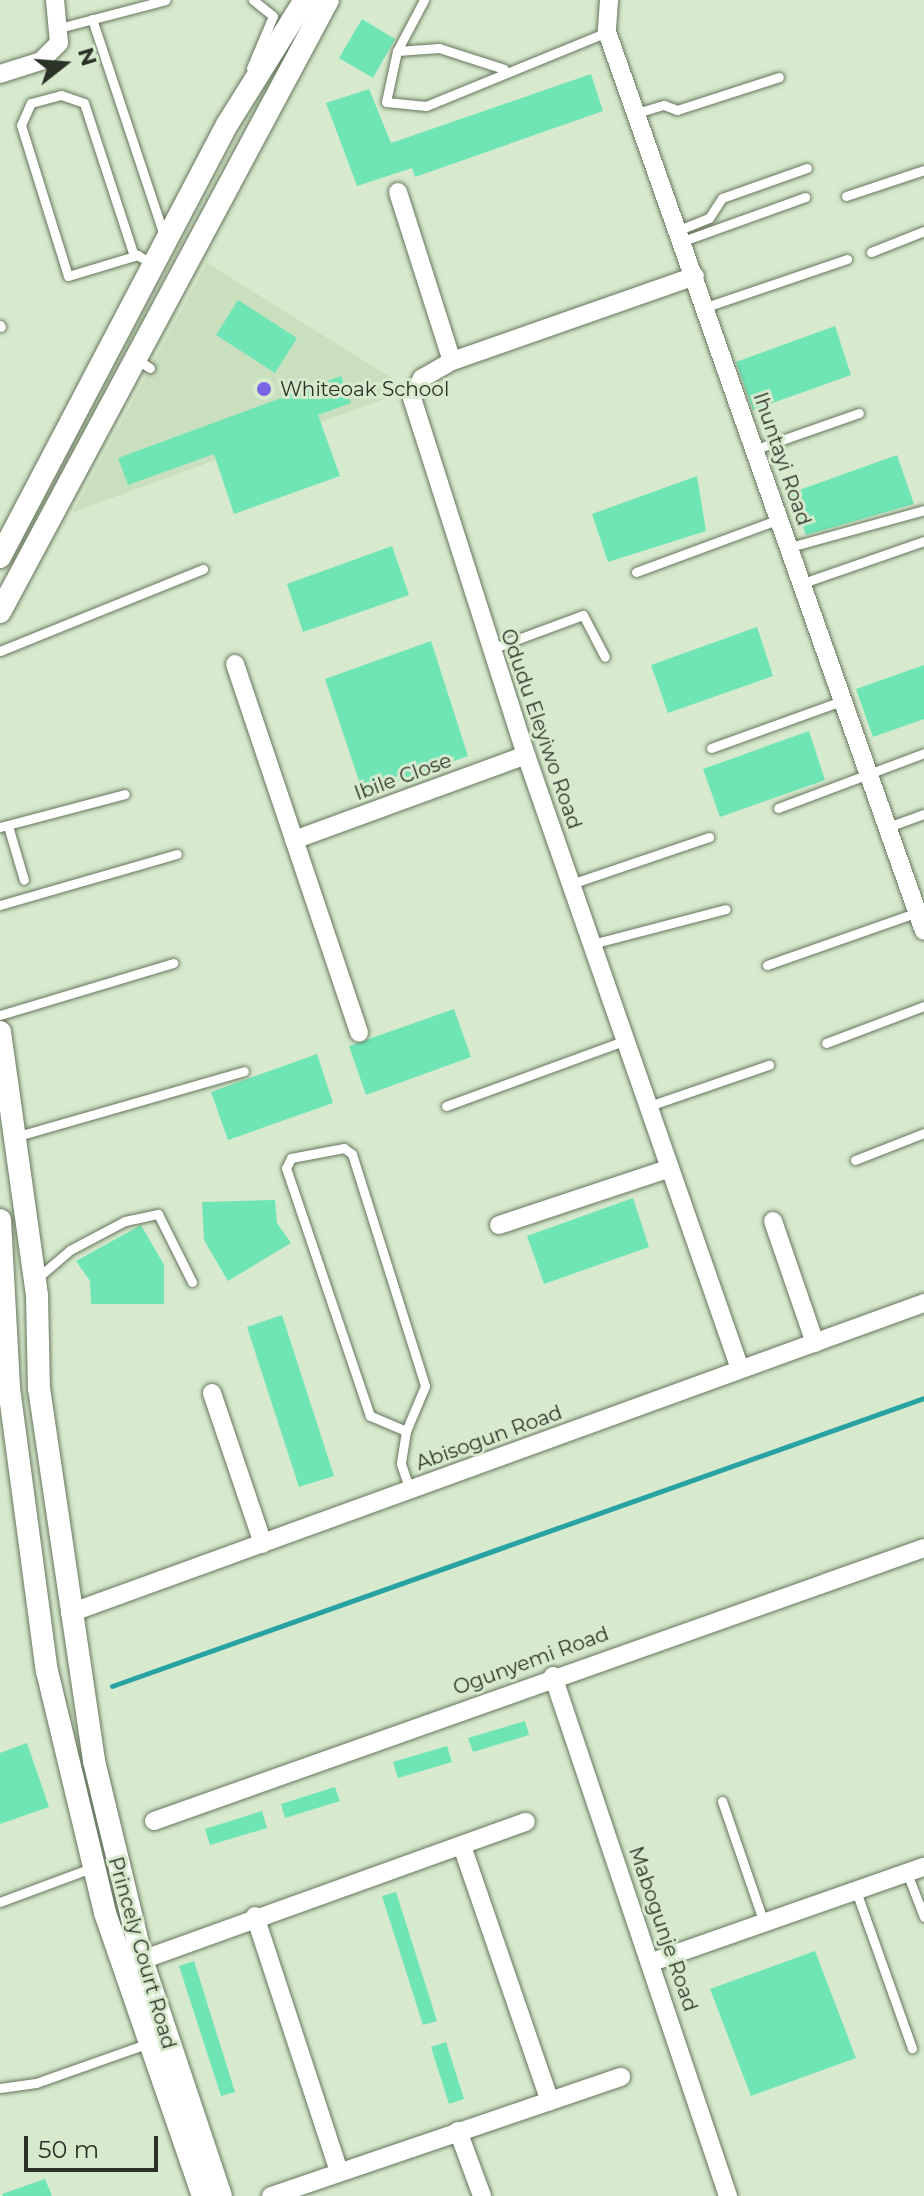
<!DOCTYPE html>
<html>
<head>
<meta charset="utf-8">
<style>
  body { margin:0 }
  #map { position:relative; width:924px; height:2196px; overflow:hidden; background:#d8eace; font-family:Montserrat,sans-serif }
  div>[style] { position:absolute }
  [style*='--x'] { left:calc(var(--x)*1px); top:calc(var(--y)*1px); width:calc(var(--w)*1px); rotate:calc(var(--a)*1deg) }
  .built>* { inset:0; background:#cadfbe }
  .stream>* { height:5px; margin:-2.5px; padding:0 2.5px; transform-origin:2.5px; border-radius:2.5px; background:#28a2a3 }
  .building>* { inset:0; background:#6fe5b6 }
  .roads { filter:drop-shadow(0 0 2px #66765d) drop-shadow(0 0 2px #66765d) }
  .service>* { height:9px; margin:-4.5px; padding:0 4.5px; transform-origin:4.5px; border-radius:4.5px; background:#fff }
  .minor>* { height:18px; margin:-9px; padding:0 9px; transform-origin:9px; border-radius:9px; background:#fff }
  .tertiary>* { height:22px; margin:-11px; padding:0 11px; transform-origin:11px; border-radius:11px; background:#fff }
  .dots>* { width:22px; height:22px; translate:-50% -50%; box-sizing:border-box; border:4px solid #d8eace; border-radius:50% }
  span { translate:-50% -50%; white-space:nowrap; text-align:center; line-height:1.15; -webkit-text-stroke:6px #d8eace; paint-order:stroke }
  .poi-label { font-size:20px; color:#2b3227 }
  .left { translate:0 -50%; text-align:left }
  .street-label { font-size:20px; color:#2b3227 }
  .north { position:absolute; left:24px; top:24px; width:80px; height:80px; -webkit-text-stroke:6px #d8eace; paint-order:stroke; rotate:73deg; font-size:22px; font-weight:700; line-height:32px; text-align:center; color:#2b3227 }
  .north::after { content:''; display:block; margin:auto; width:28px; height:36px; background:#2b3227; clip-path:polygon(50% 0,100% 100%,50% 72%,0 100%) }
  .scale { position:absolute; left:24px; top:2136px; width:134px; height:36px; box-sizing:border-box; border:4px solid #2b3227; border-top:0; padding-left:10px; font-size:24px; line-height:28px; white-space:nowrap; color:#2b3227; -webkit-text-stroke:6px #d8eace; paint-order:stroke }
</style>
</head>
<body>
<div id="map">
  <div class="built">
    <div style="clip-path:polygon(207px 263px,395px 380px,384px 399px,73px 512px)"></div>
  </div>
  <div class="stream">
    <div style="--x:112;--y:1686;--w:862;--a:-19.53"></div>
  </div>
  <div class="building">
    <div style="clip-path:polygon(362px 19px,395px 39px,373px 78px,339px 58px)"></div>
    <div style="clip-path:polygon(591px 74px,603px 111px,415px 177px,412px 168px,357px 186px,326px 103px,369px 89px,391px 143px)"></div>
    <div style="clip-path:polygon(238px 300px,297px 338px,275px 373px,216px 335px)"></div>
    <div style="clip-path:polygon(835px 326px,851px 375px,753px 410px,736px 362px)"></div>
    <div style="clip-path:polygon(341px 376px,351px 403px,318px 415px,340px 476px,234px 514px,214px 454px,128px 485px,118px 458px)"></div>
    <div style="clip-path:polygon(897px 455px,914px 504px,806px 535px,791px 493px)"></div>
    <div style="clip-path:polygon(697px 476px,706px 531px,608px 562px,592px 514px)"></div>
    <div style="clip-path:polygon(392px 546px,409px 595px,303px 632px,287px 584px)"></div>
    <div style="clip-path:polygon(757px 627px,773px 676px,668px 713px,651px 665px)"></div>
    <div style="clip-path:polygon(431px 641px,468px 756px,363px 793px,325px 679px)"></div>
    <div style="clip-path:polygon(924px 665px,924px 719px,873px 737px,856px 689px)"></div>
    <div style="clip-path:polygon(809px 731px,825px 780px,720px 817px,703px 769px)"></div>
    <div style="clip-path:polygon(454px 1009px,471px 1057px,366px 1095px,349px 1046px)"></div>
    <div style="clip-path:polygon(317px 1054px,333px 1103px,228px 1140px,211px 1092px)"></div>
    <div style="clip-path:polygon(633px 1198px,649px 1247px,544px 1284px,527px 1236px)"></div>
    <div style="clip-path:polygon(275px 1200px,277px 1223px,291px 1243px,228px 1281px,204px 1240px,202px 1202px)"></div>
    <div style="clip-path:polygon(141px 1225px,164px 1265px,164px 1304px,91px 1304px,90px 1281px,76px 1261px)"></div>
    <div style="clip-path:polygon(282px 1315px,334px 1476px,299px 1487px,247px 1327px)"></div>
    <div style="clip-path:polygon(525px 1721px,529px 1735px,473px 1752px,468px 1738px)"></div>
    <div style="clip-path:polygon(27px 1743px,49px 1807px,0 1824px,0 1753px)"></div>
    <div style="clip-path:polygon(447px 1746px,452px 1762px,398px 1778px,393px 1762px)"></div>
    <div style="clip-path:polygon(335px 1787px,340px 1801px,285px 1818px,281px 1804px)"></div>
    <div style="clip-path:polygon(262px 1811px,267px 1828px,210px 1845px,205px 1829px)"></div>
    <div style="clip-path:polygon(396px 1892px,437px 2021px,423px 2025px,382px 1896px)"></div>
    <div style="clip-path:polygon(815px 1951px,856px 2058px,751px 2096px,710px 1989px)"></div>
    <div style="clip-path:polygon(194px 1961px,235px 2092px,221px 2096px,179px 1966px)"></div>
    <div style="clip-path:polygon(446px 2042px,464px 2099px,449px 2104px,431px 2047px)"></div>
    <div style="clip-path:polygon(45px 2179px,52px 2196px,3px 2196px,2px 2194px)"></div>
  </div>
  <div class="roads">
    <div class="service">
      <div style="--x:424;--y:0;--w:58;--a:117.9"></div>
      <div style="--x:397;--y:51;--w:52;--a:102.2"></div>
      <div style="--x:386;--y:102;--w:40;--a:5.7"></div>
      <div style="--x:426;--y:106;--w:196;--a:-22.2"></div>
      <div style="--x:92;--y:19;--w:229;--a:71.6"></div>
      <div style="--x:63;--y:27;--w:106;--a:-14.7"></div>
      <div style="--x:397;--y:51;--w:42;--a:-4.1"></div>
      <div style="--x:439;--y:48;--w:68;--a:17.9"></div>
      <div style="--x:251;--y:68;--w:56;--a:-67.1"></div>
      <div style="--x:273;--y:16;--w:26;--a:-141"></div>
      <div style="--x:637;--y:113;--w:28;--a:-17"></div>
      <div style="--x:664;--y:105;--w:14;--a:21"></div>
      <div style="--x:677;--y:110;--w:107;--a:-17.9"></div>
      <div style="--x:846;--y:196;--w:82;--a:-18.4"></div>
      <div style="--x:679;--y:230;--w:32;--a:-22"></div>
      <div style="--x:709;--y:218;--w:24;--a:-57"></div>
      <div style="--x:722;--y:198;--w:90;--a:-19.4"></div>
      <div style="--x:683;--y:241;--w:130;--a:-19.8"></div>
      <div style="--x:871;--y:252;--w:57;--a:-21.6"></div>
      <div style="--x:138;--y:255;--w:73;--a:163.3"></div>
      <div style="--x:68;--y:276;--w:158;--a:-107.3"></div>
      <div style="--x:21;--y:125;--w:24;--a:-66"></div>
      <div style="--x:31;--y:103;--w:31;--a:-15"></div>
      <div style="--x:61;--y:95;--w:24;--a:19"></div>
      <div style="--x:84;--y:103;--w:158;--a:71.9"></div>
      <div style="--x:133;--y:253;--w:24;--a:28"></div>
      <div style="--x:706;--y:307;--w:149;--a:-18.8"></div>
      <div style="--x:0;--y:325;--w:2;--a:63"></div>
      <div style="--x:135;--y:358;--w:18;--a:34"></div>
      <div style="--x:756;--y:449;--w:109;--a:-19.3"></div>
      <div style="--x:790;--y:547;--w:139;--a:-15.4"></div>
      <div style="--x:636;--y:572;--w:153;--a:-20.3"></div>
      <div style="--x:803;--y:583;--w:128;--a:-19.1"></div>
      <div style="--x:491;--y:649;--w:98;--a:-20.3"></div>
      <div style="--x:583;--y:615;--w:47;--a:62.4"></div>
      <div style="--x:0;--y:651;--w:219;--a:-22"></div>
      <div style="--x:711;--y:748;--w:141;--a:-19.8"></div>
      <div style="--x:778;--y:808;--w:156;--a:-20.6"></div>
      <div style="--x:8;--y:826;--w:56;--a:73.5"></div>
      <div style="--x:0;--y:827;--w:129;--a:-14.8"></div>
      <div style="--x:888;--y:827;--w:38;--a:-20"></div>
      <div style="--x:571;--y:884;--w:146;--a:-18.8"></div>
      <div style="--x:0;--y:905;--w:184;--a:-16.1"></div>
      <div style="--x:592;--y:944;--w:138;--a:-14.6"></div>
      <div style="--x:767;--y:965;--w:160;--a:-19.3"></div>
      <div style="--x:0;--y:1015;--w:181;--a:-16.7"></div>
      <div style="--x:826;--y:1043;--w:105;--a:-20.7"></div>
      <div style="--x:446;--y:1106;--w:192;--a:-20.1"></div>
      <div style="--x:649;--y:1106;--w:127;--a:-18.9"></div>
      <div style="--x:18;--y:1136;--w:235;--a:-16"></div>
      <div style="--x:855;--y:1160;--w:74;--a:-21.4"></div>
      <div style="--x:35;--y:1280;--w:46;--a:-40.6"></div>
      <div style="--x:70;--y:1250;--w:62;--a:-27.8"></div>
      <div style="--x:125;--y:1221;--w:34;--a:-12"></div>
      <div style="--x:158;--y:1214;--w:76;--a:63.4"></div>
      <div style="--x:406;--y:1431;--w:39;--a:-157"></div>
      <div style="--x:370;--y:1416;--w:262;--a:-108.7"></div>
      <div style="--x:286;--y:1168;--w:11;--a:-63"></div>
      <div style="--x:291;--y:1158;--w:54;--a:-10.7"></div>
      <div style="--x:344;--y:1148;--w:10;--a:37"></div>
      <div style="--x:352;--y:1154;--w:243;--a:72.5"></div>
      <div style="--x:425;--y:1386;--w:49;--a:112.9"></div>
      <div style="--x:406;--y:1431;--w:33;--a:99"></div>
      <div style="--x:401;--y:1464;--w:28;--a:71"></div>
      <div style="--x:722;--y:1801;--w:129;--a:71"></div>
      <div style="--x:907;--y:1873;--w:47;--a:68.9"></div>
      <div style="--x:856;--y:1891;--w:167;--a:70.4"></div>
      <div style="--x:0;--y:1902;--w:100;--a:-20.4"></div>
      <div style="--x:0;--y:2088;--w:36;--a:-8"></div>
      <div style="--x:36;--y:2083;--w:120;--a:-19.5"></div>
    </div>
    <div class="minor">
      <div style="--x:609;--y:0;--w:32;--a:94"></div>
      <div style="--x:607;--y:32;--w:953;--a:70.58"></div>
      <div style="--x:0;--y:74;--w:43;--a:-17.6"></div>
      <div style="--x:41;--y:61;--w:25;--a:-45"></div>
      <div style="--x:59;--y:43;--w:43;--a:-95.3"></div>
      <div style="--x:398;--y:192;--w:177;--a:72.3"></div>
      <div style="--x:695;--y:276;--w:257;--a:160.7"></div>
      <div style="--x:452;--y:361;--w:34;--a:150"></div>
      <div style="--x:422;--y:378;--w:22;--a:117"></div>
      <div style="--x:412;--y:398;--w:375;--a:72.3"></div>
      <div style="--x:526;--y:755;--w:650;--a:70.78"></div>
      <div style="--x:235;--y:664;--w:389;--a:71.4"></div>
      <div style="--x:294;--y:840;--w:247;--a:-20.1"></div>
      <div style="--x:773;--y:1221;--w:129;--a:71"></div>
      <div style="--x:499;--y:1225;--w:180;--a:-18.4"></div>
      <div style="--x:212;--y:1393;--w:159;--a:71.3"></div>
      <div style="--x:70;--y:1613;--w:909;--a:-19.95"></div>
      <div style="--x:553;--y:1676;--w:549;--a:71.4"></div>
      <div style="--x:154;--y:1821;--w:817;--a:-19.52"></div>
      <div style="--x:462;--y:1846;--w:270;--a:71"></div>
      <div style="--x:255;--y:1916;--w:268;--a:71.8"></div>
      <div style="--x:142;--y:1960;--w:408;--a:-19.8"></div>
      <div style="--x:652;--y:1962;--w:288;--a:-19.3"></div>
      <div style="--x:458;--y:2131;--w:69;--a:69.7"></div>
      <div style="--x:271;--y:2196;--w:370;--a:-18.8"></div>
    </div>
    <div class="tertiary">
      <div style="--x:0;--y:557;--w:490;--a:-62.3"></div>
      <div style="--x:228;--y:123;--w:145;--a:-58"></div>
      <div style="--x:0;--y:612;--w:694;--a:-61.81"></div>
      <div style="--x:0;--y:1032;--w:267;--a:82"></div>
      <div style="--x:37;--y:1296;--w:92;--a:88.8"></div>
      <div style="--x:39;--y:1388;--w:377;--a:81.6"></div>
      <div style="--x:94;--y:1761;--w:205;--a:76.4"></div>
      <div style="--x:142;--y:1960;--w:249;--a:71.5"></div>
      <div style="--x:0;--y:1220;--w:168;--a:86.9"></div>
      <div style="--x:9;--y:1388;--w:286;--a:82.4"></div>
      <div style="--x:47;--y:1671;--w:249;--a:76.5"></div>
      <div style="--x:105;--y:1913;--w:299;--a:70.9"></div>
    </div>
  </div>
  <div class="dots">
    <div style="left:264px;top:389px;background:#7c67e2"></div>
  </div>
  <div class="poi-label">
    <span class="left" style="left:280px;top:389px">Whiteoak School</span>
  </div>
  <div class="street-label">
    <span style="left:782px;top:459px;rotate:71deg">Ihuntayi Road</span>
    <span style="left:541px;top:729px;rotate:71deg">Odudu Eleyiwo Road</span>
    <span style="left:403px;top:777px;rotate:-20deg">Ibile Close</span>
    <span style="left:489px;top:1438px;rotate:-20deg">Abisogun Road</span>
    <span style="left:531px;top:1661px;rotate:-20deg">Ogunyemi Road</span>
    <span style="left:663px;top:1929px;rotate:71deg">Mabogunje Road</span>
    <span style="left:142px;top:1953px;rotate:74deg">Princely Court Road</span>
  </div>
  <div class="north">N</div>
  <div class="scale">50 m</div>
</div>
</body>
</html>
